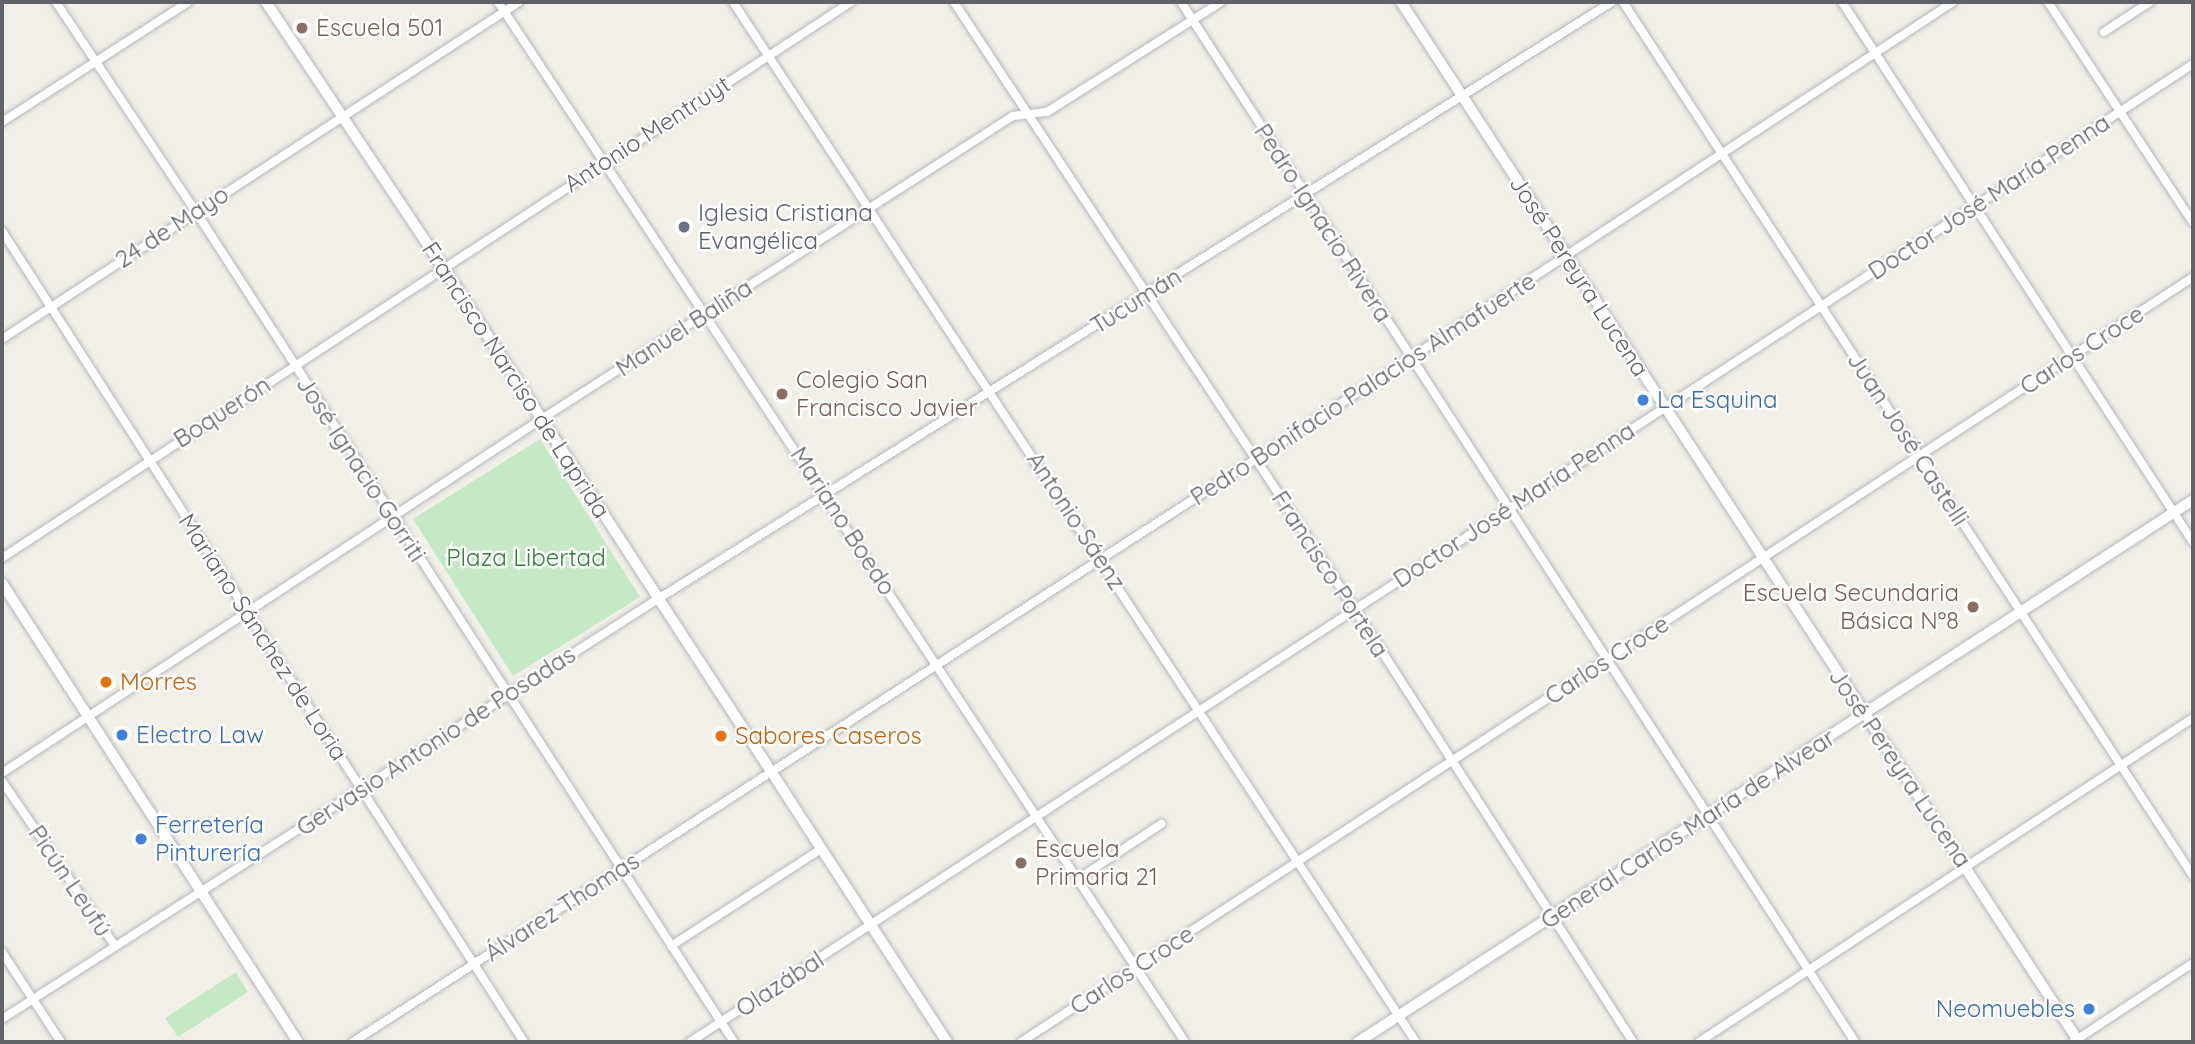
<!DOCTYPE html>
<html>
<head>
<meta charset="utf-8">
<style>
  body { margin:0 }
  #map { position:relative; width:2195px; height:1044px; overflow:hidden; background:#f1efe8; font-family:Quicksand,sans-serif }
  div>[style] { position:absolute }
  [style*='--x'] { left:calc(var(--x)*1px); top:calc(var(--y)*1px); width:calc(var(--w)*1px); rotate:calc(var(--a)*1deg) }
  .green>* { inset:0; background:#c5e8c5 }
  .roads { filter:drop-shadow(0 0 2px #b5b8bc) drop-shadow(0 0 2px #b5b8bc) }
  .minor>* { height:8px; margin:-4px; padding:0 4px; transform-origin:4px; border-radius:4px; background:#fff }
  .tertiary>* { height:10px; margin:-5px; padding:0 5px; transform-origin:5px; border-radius:5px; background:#fff }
  .dots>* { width:19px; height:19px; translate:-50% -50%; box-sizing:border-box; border:4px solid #fff; border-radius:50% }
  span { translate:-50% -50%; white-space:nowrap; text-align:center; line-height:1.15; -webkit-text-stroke:5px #fff; paint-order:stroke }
  .education-label { font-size:24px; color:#785e54 }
  .left { translate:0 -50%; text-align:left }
  .right { translate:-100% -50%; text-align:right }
  .street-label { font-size:24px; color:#5f6368 }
  .worship-label { font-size:24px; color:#5b616d }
  .shop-label { font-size:24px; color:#366cbe }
  .park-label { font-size:24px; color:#348238 }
  .food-label { font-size:24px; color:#c56008 }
  .frame { position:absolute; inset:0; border:4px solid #5f6368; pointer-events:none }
</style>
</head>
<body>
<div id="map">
  <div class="green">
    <div style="clip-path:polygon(540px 439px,640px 597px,513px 676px,413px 519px)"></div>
    <div style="clip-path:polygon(236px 972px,248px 992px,178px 1037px,165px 1018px)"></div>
  </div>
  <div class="roads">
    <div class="minor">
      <div style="--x:56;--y:2;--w:252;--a:56.3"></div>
      <div style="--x:196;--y:212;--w:989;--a:57.05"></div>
      <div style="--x:498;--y:2;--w:1246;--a:56.55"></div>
      <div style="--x:733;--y:2;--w:1244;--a:56.71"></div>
      <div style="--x:954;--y:2;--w:726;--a:56.57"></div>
      <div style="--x:1354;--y:608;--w:516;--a:57.26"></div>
      <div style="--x:1181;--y:2;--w:1239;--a:57.05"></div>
      <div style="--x:1623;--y:2;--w:1043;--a:56.89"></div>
      <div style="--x:1842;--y:2;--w:644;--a:56.98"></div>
      <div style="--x:2048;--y:2;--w:264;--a:56.7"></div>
      <div style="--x:2104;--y:32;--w:55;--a:-33.1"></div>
      <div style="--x:2;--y:122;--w:221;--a:-32.8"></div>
      <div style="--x:2;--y:231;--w:964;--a:57.23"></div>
      <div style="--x:2;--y:339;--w:617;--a:-33.1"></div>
      <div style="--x:2;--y:558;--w:1015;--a:-33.22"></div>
      <div style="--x:2;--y:773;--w:643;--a:-33.27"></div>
      <div style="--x:540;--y:420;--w:562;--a:-32.73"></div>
      <div style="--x:1013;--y:116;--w:34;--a:-7"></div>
      <div style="--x:1047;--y:112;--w:206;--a:-32.3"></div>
      <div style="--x:2;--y:781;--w:200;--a:55.6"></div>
      <div style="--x:1078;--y:879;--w:100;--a:-33.5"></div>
      <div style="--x:671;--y:946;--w:179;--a:-32.9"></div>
      <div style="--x:2;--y:952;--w:108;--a:56.8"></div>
      <div style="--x:2;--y:1019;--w:779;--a:-32.63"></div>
      <div style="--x:658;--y:599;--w:1125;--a:-32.04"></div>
      <div style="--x:353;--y:1042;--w:1075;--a:-32.85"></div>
      <div style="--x:1256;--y:459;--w:833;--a:-33.25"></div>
      <div style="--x:690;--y:1042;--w:1793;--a:-33.05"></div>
      <div style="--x:1021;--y:1042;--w:1400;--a:-33.13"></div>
      <div style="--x:1699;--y:1042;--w:591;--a:-33.26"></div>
      <div style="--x:2073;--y:1042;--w:144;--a:-33.4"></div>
    </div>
    <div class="tertiary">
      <div style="--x:266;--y:2;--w:319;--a:56.3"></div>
      <div style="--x:443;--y:267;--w:924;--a:56.96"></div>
      <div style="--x:1401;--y:2;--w:1241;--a:56.9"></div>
      <div style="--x:2;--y:583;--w:546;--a:57.18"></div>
      <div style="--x:1358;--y:1042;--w:995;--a:-32.99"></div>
    </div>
  </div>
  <div class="dots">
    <div style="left:302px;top:28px;background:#8d6e63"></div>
    <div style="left:684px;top:227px;background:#6b7280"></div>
    <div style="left:782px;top:394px;background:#8d6e63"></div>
    <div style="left:1643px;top:400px;background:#3f7fe0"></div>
    <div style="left:1973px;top:607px;background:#8d6e63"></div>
    <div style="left:106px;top:682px;background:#e8710a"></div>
    <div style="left:122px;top:735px;background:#3f7fe0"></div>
    <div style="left:721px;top:736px;background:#e8710a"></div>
    <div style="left:141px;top:839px;background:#3f7fe0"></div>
    <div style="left:1021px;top:863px;background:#8d6e63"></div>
    <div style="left:2089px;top:1009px;background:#3f7fe0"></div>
  </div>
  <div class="education-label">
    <span class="left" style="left:316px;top:28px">Escuela 501</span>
    <span class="left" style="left:796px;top:394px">Colegio San<br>Francisco Javier</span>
    <span class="right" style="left:1959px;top:607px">Escuela Secundaria<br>Básica Nº8</span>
    <span class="left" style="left:1035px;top:863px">Escuela<br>Primaria 21</span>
  </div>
  <div class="street-label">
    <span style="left:647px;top:134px;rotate:-33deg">Antonio Mentruyt</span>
    <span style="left:1989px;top:197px;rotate:-33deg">Doctor José María Penna</span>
    <span style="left:1323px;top:223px;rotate:57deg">Pedro Ignacio Rivera</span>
    <span style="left:172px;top:227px;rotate:-33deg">24 de Mayo</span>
    <span style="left:1579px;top:276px;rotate:57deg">José Pereyra Lucena</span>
    <span style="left:1136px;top:301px;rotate:-32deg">Tucumán</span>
    <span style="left:684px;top:328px;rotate:-33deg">Manuel Baliña</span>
    <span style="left:2082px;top:350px;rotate:-33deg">Carlos Croce</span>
    <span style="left:516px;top:380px;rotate:57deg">Francisco Narciso de Laprida</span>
    <span style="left:1363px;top:389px;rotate:-33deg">Pedro Bonifacio Palacios Almafuerte</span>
    <span style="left:222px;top:412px;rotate:-33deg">Boquerón</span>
    <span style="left:1908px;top:439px;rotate:57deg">Juan José Castelli</span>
    <span style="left:361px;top:469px;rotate:57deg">José Ignacio Gorriti</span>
    <span style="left:1514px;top:505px;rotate:-33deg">Doctor José María Penna</span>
    <span style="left:843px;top:521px;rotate:57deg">Mariano Boedo</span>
    <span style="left:1076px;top:521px;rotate:57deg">Antonio Sáenz</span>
    <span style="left:1330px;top:574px;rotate:57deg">Francisco Portela</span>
    <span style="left:263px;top:637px;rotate:57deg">Mariano Sánchez de Loria</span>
    <span style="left:1607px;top:660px;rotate:-33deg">Carlos Croce</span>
    <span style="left:436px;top:741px;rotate:-33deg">Gervasio Antonio de Posadas</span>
    <span style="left:1900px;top:768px;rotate:56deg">José Pereyra Lucena</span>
    <span style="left:1688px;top:829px;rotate:-33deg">General Carlos María de Alvear</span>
    <span style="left:70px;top:881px;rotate:56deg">Picún Leufú</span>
    <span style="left:562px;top:907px;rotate:-33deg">Álvarez Thomas</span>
    <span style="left:1132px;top:970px;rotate:-33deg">Carlos Croce</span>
    <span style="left:780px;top:984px;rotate:-33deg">Olazábal</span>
  </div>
  <div class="worship-label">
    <span class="left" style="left:698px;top:227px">Iglesia Cristiana<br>Evangélica</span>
  </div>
  <div class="shop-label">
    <span class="left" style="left:1657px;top:400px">La Esquina</span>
    <span class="left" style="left:136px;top:735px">Electro Law</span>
    <span class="left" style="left:155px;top:839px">Ferretería<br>Pinturería</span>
    <span class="right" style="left:2075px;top:1009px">Neomuebles</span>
  </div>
  <div class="park-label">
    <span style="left:526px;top:558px">Plaza Libertad</span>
  </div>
  <div class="food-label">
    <span class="left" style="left:120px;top:682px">Morres</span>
    <span class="left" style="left:735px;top:736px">Sabores Caseros</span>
  </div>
  <div class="frame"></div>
</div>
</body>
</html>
